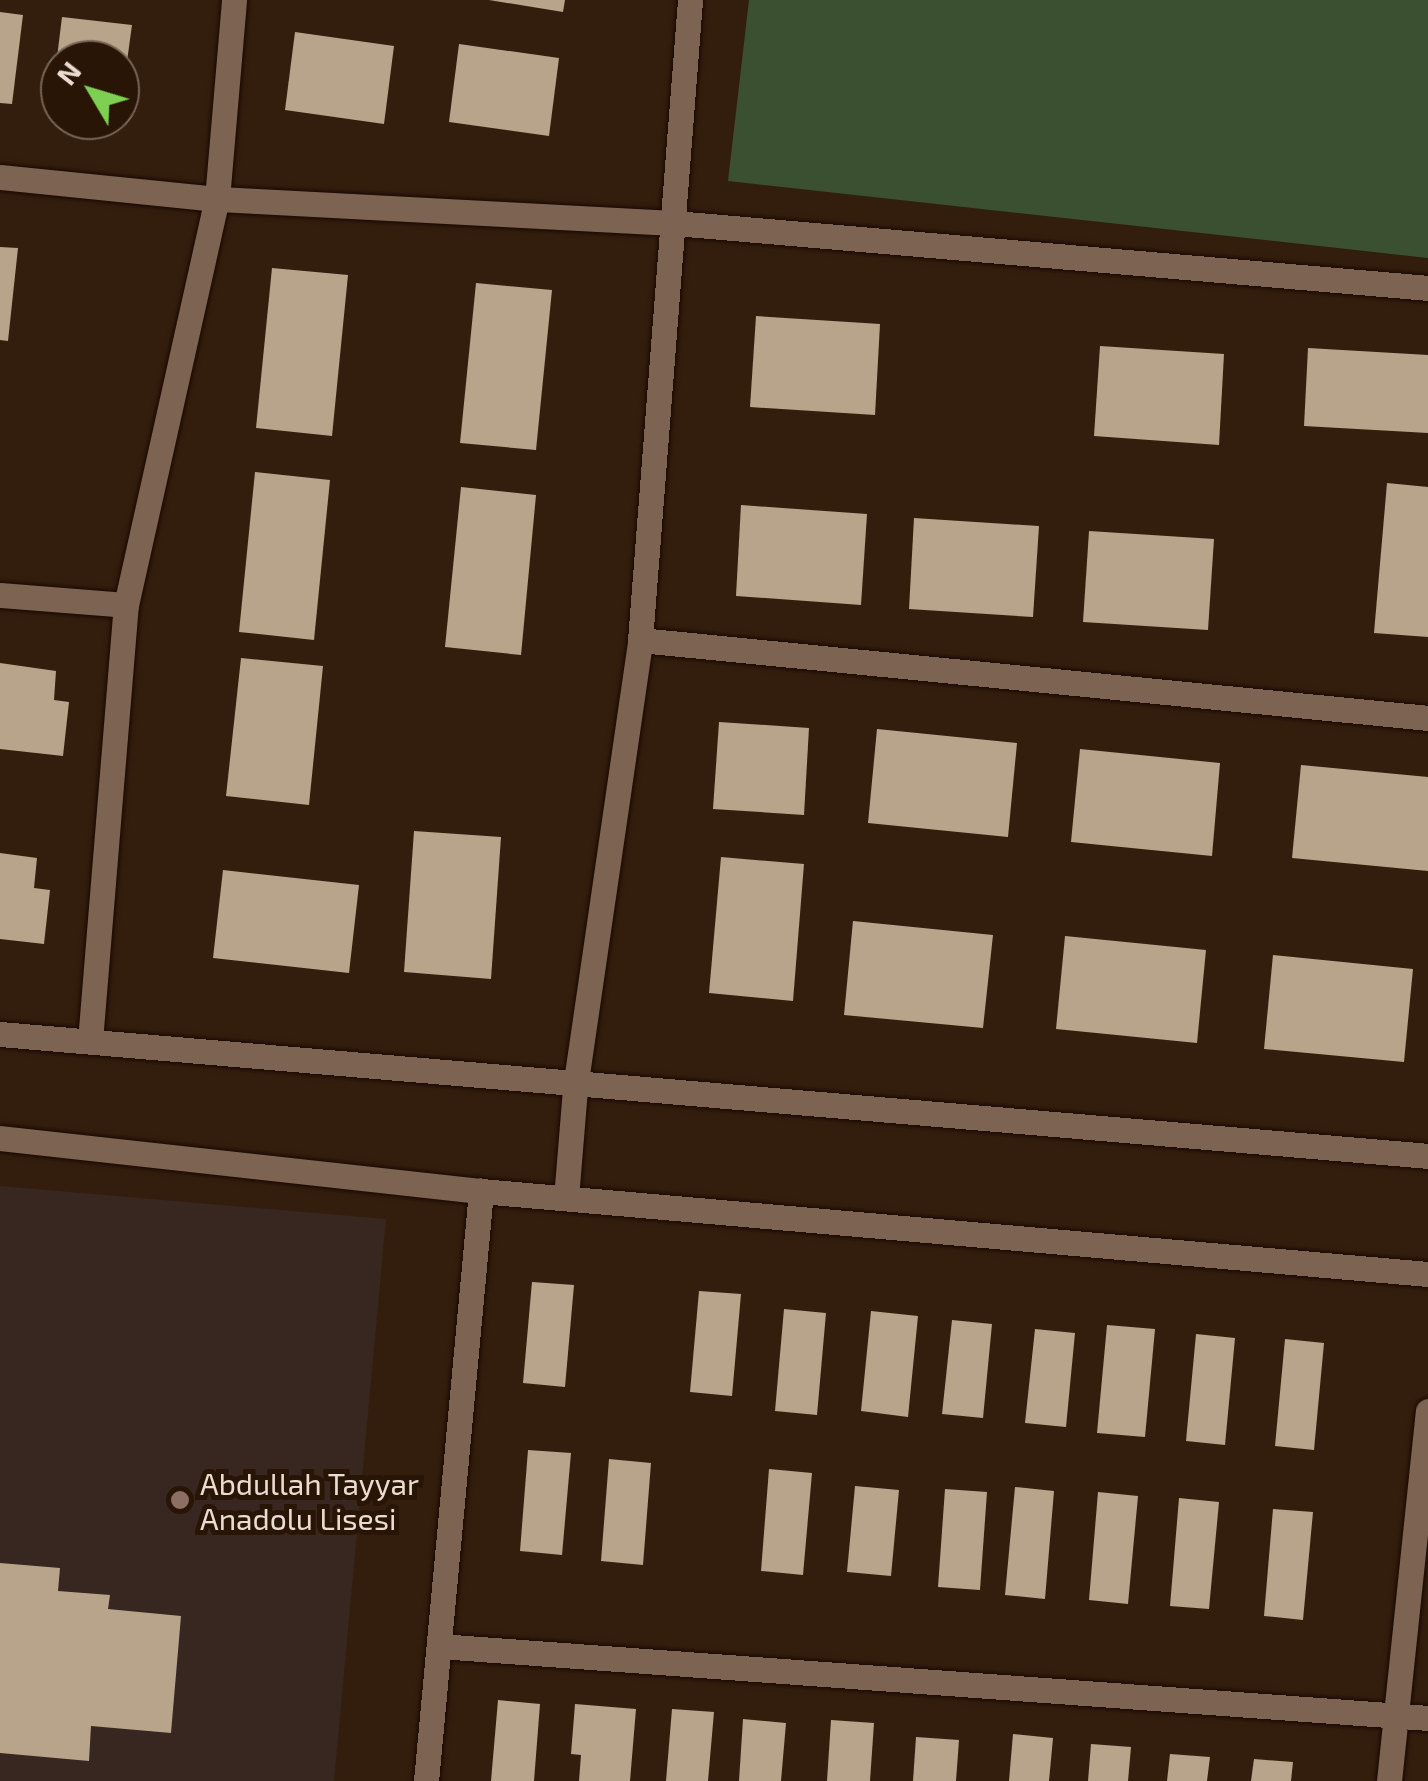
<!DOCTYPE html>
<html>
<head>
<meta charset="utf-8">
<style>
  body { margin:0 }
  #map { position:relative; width:1428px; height:1781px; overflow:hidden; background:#331e0e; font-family:"Exo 2",sans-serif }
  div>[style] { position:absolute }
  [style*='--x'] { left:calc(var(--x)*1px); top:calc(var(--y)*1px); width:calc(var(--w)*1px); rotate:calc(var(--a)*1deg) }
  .education>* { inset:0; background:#382620 }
  .green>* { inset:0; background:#3a5031 }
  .building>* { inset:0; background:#b8a48b }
  .roads { filter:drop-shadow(0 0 2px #1a0700) drop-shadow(0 0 2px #1a0700) }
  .minor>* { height:25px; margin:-12.5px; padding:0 12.5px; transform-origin:12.5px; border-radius:12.5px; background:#7d6452 }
  .dots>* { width:28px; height:28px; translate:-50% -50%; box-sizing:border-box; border:5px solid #291505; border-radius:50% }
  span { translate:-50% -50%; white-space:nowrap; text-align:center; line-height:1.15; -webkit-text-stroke:10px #291505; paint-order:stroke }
  .poi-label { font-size:30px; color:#eadcd2 }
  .left { translate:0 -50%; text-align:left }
  .north { position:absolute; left:40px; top:40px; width:100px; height:100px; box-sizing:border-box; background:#291505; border:2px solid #766557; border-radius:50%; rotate:308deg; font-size:28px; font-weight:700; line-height:40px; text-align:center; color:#eadcd2 }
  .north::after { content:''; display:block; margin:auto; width:35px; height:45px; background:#7ed053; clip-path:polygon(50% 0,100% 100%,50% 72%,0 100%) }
</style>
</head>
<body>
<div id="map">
  <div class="education">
    <div style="clip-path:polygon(0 1186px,386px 1219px,334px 1781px,0 1781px)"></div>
  </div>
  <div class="green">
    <div style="clip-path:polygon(749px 0,1428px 0,1428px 258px,728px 181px)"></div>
  </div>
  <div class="building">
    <div style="clip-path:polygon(489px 0,565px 0,563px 12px)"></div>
    <div style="clip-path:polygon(0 12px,23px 15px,12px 104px,0 103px)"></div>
    <div style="clip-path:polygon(62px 17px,132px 25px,122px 98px,120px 60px,60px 60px,60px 107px,51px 106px)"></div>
    <div style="clip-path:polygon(295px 32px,394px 46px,384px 124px,285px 110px)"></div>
    <div style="clip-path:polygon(459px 44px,559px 58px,549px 136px,449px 122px)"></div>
    <div style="clip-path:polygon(0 247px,18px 248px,8px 341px,0 340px)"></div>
    <div style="clip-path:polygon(272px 268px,348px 275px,332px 436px,256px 428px)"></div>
    <div style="clip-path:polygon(476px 283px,552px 290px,536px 450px,460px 443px)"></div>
    <div style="clip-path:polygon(756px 316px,880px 324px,875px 415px,750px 407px)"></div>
    <div style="clip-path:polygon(1100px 346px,1224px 354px,1219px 445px,1094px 436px)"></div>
    <div style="clip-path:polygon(1308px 348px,1428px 355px,1428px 433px,1304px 426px)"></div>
    <div style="clip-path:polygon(255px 472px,330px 480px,314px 640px,239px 632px)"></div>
    <div style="clip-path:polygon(1387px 483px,1428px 487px,1428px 637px,1374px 633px)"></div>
    <div style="clip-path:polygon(461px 487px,536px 495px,521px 655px,445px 647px)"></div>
    <div style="clip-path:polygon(741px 505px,867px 514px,861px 605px,736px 596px)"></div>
    <div style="clip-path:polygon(914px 518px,1039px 526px,1033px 617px,909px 609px)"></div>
    <div style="clip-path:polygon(1089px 531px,1214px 539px,1208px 630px,1083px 622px)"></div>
    <div style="clip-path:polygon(241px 658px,323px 666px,309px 805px,226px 796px)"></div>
    <div style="clip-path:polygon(0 663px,56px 671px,54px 700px,69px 702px,63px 756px,0 749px)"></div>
    <div style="clip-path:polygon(719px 722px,809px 728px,804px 815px,713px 809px)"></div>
    <div style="clip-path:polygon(877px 729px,1017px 743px,1008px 837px,868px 823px)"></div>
    <div style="clip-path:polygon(1080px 749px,1220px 763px,1212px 856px,1071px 842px)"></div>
    <div style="clip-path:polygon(1301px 765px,1428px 777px,1428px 871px,1292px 858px)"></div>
    <div style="clip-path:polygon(414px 831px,501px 837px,491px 979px,404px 972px)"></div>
    <div style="clip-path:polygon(0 853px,37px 858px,34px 888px,50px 890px,44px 944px,0 939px)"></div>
    <div style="clip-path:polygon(721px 857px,804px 864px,793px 1001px,709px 993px)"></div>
    <div style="clip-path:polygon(223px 870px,359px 885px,349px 973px,213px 958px)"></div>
    <div style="clip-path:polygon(853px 921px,993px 935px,983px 1028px,844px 1015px)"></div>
    <div style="clip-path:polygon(1065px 936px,1206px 950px,1197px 1043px,1056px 1029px)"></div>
    <div style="clip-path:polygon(1273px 955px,1413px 969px,1404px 1062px,1264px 1049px)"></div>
    <div style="clip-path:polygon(532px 1282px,574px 1285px,565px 1387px,523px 1383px)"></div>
    <div style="clip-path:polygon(699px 1291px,741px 1294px,732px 1396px,690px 1392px)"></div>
    <div style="clip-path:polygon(784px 1309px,826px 1313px,817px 1415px,775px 1411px)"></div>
    <div style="clip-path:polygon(871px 1311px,918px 1316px,908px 1417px,861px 1411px)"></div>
    <div style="clip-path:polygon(952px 1320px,992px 1324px,983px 1418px,942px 1414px)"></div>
    <div style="clip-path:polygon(1107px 1325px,1155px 1329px,1145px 1437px,1097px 1433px)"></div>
    <div style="clip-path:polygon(1035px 1329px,1075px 1333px,1066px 1427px,1025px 1423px)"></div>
    <div style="clip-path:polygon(1196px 1334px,1235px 1338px,1225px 1445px,1186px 1441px)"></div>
    <div style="clip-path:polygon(1285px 1339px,1324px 1343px,1314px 1450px,1275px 1446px)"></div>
    <div style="clip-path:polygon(528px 1450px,571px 1453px,562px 1555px,520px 1551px)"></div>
    <div style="clip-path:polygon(609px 1459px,651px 1463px,643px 1565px,601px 1561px)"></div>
    <div style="clip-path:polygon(769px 1469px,812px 1473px,803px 1575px,761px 1571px)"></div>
    <div style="clip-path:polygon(855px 1486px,899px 1490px,891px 1576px,847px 1572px)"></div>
    <div style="clip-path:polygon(1015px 1487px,1054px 1491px,1045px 1599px,1005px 1595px)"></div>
    <div style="clip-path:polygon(945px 1489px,987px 1492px,980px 1590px,938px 1587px)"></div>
    <div style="clip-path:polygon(1098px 1492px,1138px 1496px,1128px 1604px,1089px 1600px)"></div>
    <div style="clip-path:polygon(1179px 1498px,1219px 1502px,1209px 1609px,1170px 1606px)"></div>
    <div style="clip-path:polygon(1273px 1509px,1313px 1512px,1303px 1620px,1264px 1616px)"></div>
    <div style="clip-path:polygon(0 1563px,60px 1568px,58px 1591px,110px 1595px,108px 1609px,181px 1616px,171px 1733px,91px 1726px,89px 1761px,0 1753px)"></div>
    <div style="clip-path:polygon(498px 1700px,540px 1704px,534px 1781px,491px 1781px)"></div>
    <div style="clip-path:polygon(575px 1704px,636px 1709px,630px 1781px,579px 1781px,581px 1755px,571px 1754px)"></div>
    <div style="clip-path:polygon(672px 1709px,714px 1712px,708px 1781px,666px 1781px)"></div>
    <div style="clip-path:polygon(743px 1719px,786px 1723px,781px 1781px,739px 1781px)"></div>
    <div style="clip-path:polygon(831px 1720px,874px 1723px,870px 1781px,827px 1781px)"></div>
    <div style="clip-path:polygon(1013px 1734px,1053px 1738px,1049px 1781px,1009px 1781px)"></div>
    <div style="clip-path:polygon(916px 1737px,959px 1740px,956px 1781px,913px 1781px)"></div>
    <div style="clip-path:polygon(1091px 1744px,1131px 1747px,1128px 1781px,1088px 1781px)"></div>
    <div style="clip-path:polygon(1170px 1754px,1210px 1757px,1207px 1781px,1167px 1781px)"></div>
    <div style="clip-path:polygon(1254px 1759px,1293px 1762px,1291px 1781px,1251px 1781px)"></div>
  </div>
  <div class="roads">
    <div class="minor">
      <div style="--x:0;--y:177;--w:218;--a:5.8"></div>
      <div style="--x:217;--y:199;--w:459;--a:3"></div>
      <div style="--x:675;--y:223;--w:756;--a:4.93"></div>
      <div style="--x:0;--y:595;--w:126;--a:4.5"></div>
      <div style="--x:640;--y:640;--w:792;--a:5.65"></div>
      <div style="--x:0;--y:1034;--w:1433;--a:4.88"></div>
      <div style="--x:90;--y:1041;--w:437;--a:-85.3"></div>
      <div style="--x:126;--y:605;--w:416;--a:-77.4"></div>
      <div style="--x:217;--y:199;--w:200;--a:-85.1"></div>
      <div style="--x:0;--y:1138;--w:484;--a:6.3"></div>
      <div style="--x:481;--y:1191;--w:951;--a:5.01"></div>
      <div style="--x:566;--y:1198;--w:110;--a:-85.3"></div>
      <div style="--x:575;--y:1088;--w:453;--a:-81.7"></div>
      <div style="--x:640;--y:640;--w:642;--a:-85.53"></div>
      <div style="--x:439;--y:1646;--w:992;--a:4.16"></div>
      <div style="--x:426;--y:1781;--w:593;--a:-84.67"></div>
      <div style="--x:1389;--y:1781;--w:372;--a:-84"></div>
    </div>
  </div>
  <div class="dots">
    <div style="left:180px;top:1500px;background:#8d6e63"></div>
  </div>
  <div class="poi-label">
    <span class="left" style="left:200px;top:1500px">Abdullah Tayyar<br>Anadolu Lisesi</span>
  </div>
  <div class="north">N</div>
</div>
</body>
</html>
